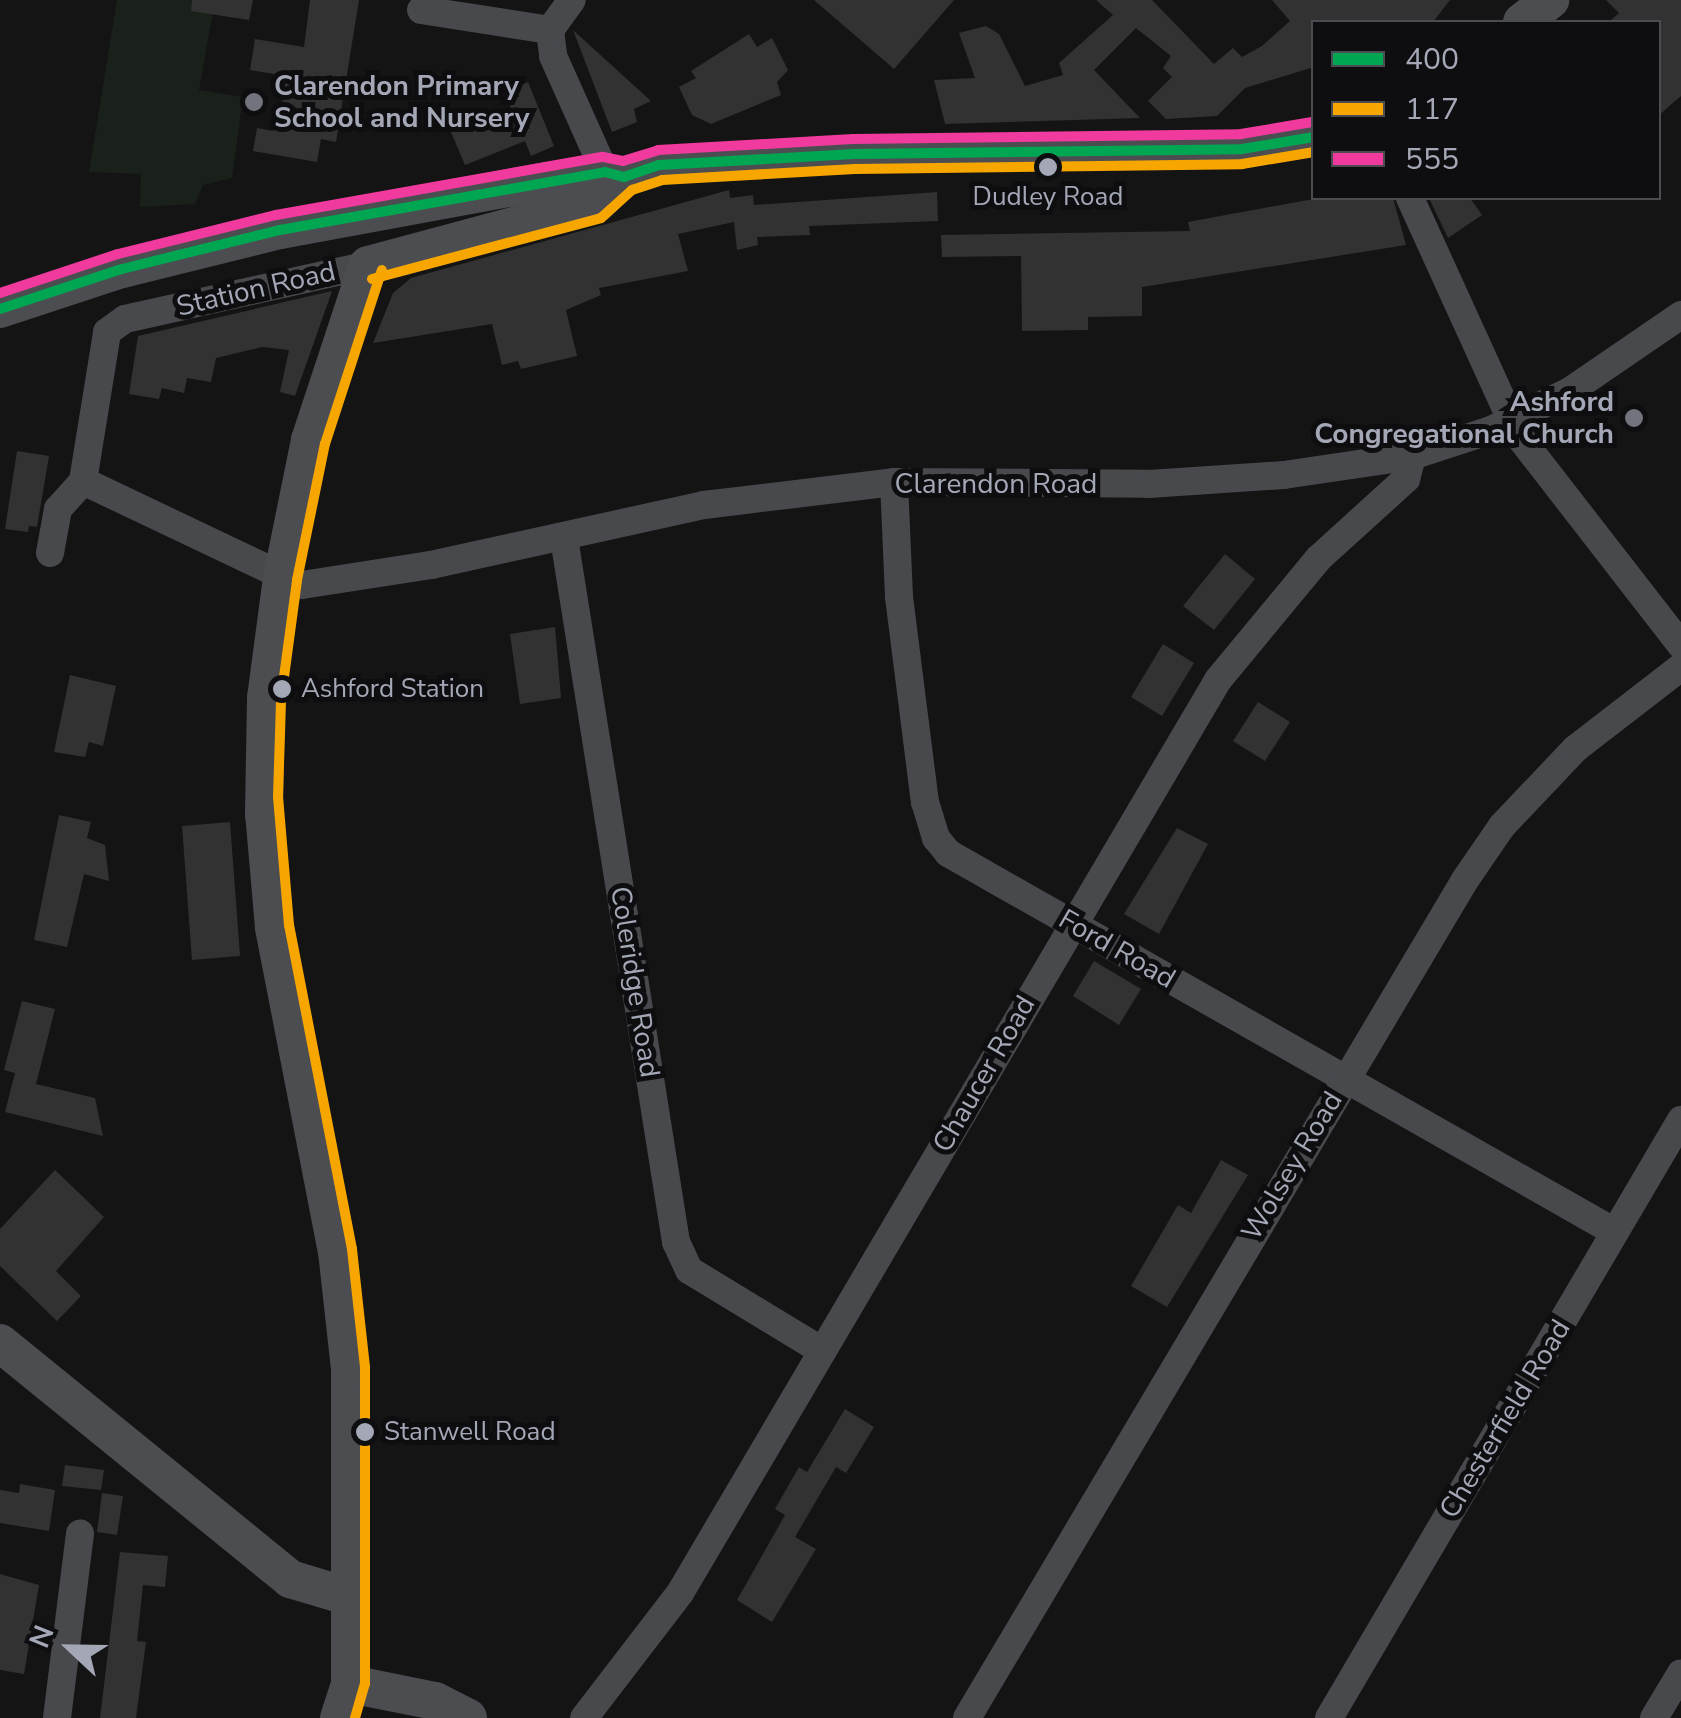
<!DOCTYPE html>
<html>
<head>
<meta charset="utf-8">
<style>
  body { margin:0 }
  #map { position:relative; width:1681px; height:1718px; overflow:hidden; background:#141414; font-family:"Nunito Sans",sans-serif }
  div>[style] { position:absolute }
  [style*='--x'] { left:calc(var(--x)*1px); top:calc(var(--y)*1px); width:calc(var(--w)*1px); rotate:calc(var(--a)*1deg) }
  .green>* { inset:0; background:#1a211b }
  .building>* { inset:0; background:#323233 }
  .street>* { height:28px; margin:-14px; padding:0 14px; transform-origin:14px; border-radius:14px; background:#48494d }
  .secondary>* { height:38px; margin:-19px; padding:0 19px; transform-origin:19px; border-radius:19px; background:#4c4d51 }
  .bus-1>* { height:10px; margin:-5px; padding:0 5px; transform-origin:5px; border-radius:5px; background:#00a651 }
  .bus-2>* { height:10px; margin:-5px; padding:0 5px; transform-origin:5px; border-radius:5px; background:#f7a600 }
  .bus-3>* { height:10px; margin:-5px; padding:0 5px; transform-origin:5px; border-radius:5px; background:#f13a9d }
  .dots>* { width:28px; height:28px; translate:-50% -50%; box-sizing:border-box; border:5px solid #0e0e10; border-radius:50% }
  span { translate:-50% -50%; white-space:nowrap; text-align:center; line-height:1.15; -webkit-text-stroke:10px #0e0e10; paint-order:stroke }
  .bus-label { font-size:26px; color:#a4a8b6 }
  .left { translate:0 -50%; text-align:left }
  .poi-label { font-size:28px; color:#a4a8b6; font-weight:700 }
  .right { translate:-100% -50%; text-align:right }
  .street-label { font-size:28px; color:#a4a8b6 }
  .legend { position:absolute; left:1311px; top:20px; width:350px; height:180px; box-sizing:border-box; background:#0e0e10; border:2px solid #4a4c52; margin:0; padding:12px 18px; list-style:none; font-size:30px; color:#a4a8b6 }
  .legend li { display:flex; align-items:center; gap:20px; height:50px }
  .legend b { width:50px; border:2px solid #4a4c52 }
  .north { position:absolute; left:20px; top:1598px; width:100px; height:100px; -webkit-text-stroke:8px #0e0e10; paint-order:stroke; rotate:292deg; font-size:28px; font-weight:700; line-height:40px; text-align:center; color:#a4a8b6 }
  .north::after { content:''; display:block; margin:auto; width:35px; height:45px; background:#a4a8b6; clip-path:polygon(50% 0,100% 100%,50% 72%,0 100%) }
</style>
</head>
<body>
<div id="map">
  <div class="green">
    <div style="clip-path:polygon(117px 0,215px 0,199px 90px,243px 97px,232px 178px,203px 185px,195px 204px,140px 207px,141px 174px,89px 172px)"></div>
  </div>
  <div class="building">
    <div style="clip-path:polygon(192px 0,253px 0,249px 20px,191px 11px)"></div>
    <div style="clip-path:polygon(310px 0,359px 0,336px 142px,321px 139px,317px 162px,253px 151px,257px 128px,273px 131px,280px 120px,286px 76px,250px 70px,255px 39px,304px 47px)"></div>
    <div style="clip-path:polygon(814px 0,954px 0,894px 69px)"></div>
    <div style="clip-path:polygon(1096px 0,1152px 0,1214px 64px,1233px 48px,1242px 57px,1262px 46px,1290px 21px,1272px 0,1450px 0,1433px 22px,1314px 22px,1314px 67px,1245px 88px,1217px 116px,1166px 119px,1148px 101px,1172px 77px,1163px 68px,1171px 56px,1136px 28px,1094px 70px,1140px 118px,945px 124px,934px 80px,975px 78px,959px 33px,986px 26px,999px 34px,1025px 86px,1063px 75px,1059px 63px,1113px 15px)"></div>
    <div style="clip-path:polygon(1606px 0,1681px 0,1681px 96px,1658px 116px,1658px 22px,1609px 22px,1619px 13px)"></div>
    <div style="clip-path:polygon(573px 30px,651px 101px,634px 109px,637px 122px,612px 132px)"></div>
    <div style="clip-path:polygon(749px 34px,757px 47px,772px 38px,788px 70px,777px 82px,781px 95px,711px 124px,692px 115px,679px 87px,696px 78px,691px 71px)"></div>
    <div style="clip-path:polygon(528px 82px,554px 146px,531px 156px,525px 141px,465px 165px,451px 132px,511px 108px,505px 92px)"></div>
    <div style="clip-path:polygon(729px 190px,730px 198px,753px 195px,754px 205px,937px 192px,938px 221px,809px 226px,810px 235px,757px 237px,758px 245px,737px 250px,734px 222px,678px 234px,688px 271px,599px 288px,601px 295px,566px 310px,577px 356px,521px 369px,518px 361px,502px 365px,492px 324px,373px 343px,393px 293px,411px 278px)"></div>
    <div style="clip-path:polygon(1319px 198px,1393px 198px,1406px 245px,1142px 287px,1142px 316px,1088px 317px,1088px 330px,1022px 331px,1021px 256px,942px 257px,941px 235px,1190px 231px,1188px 222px)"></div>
    <div style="clip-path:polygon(1429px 198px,1470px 198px,1482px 215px,1448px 238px)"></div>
    <div style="clip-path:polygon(332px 291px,295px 396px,280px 392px,289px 350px,262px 347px,216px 358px,211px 382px,187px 378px,184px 393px,162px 388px,159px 399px,129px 394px,138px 336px)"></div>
    <div style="clip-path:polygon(17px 451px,49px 456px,37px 527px,29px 526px,28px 532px,5px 529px)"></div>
    <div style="clip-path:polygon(1225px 554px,1255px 579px,1214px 630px,1183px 606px)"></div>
    <div style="clip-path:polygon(555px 627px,561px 698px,520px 704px,510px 634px)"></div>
    <div style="clip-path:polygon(1163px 644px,1194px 663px,1162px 716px,1131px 697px)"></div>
    <div style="clip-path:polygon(70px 675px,116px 686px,103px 746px,89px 742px,85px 757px,54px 752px)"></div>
    <div style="clip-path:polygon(1258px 702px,1290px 722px,1265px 761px,1233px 741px)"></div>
    <div style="clip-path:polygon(59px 815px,91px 822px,87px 838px,105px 845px,109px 881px,84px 874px,67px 947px,34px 940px)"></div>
    <div style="clip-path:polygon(230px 822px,240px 956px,192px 960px,182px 826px)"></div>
    <div style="clip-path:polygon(1177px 828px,1208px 844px,1159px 934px,1124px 914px)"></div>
    <div style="clip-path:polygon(1094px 961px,1141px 989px,1119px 1025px,1073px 996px)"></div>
    <div style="clip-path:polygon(22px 1001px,55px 1009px,36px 1084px,95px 1098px,103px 1136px,5px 1112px,15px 1073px,4px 1070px)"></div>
    <div style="clip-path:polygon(1221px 1160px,1248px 1175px,1167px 1307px,1131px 1286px,1178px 1205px,1191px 1213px)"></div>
    <div style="clip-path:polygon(55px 1170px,104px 1217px,56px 1271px,81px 1296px,57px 1321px,0 1266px,0 1229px)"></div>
    <div style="clip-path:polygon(845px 1409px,874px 1427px,846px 1473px,836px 1467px,795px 1537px,816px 1549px,772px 1622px,737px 1600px,785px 1515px,775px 1509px,799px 1467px,807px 1472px)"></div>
    <div style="clip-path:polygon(65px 1465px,104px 1470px,101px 1490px,62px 1486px)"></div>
    <div style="clip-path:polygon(20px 1484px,55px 1490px,49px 1531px,0 1523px,0 1490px,19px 1493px)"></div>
    <div style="clip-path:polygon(102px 1493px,123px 1496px,117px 1535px,97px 1532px)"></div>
    <div style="clip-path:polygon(120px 1552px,168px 1556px,165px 1587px,143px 1585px,137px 1641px,146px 1642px,136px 1718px,100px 1718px)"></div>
    <div style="clip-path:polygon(0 1574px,39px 1585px,24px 1674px,0 1670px)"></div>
  </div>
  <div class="street">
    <div style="--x:421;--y:10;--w:131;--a:8.8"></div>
    <div style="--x:550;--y:30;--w:26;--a:83"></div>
    <div style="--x:553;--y:56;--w:127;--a:65.9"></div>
    <div style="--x:550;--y:30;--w:37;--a:-54"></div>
    <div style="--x:1410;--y:198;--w:260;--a:65.5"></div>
    <div style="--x:1518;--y:435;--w:266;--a:52.2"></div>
    <div style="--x:83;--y:481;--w:242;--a:25.4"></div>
    <div style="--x:302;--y:585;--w:131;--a:-8.8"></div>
    <div style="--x:431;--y:565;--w:280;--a:-12.4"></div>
    <div style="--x:704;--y:505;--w:191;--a:-6.9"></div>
    <div style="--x:894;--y:482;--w:255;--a:0.4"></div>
    <div style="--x:1149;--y:484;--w:135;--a:-3.8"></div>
    <div style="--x:1284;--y:475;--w:129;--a:-8.4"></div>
    <div style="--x:1412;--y:456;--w:83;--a:-18.2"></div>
    <div style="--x:1491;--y:430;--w:88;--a:-26.3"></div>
    <div style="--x:1570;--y:391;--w:135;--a:-34.4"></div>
    <div style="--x:894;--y:482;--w:115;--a:87.5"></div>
    <div style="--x:899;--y:597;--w:207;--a:82.8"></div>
    <div style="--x:925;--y:802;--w:38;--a:73"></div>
    <div style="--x:936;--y:838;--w:19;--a:51"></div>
    <div style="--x:948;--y:853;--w:767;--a:29.61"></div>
    <div style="--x:564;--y:538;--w:713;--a:80.96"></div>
    <div style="--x:676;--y:1242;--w:31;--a:65"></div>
    <div style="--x:689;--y:1270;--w:156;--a:31.3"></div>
    <div style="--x:50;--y:553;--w:45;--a:-79.7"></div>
    <div style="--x:58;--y:509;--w:38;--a:-48"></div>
    <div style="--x:83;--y:481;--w:151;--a:-80.8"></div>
    <div style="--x:107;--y:332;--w:22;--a:-36"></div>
    <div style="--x:125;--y:319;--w:249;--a:-12.5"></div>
    <div style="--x:57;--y:1718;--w:186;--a:-82.9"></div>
    <div style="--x:584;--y:1718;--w:158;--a:-52.5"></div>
    <div style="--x:680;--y:1593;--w:1060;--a:-59.49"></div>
    <div style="--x:1218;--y:680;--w:158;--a:-50.4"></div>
    <div style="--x:1319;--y:558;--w:118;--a:-42.2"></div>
    <div style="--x:1406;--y:479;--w:24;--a:-75"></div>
    <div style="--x:967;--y:1718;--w:975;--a:-59.28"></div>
    <div style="--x:1465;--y:880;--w:65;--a:-55.6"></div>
    <div style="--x:1502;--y:826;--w:106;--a:-46.5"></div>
    <div style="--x:1575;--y:749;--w:134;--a:-37.7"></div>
    <div style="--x:1329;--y:1718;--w:694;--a:-59.52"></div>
    <div style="--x:1654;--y:1718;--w:52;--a:-59"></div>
  </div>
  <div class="secondary">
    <div style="--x:1522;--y:22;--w:36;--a:-38"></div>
    <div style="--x:0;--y:309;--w:128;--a:-18.2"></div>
    <div style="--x:122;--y:269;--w:163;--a:-13.9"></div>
    <div style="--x:280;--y:230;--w:265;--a:-10.4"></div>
    <div style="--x:541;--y:182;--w:65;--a:-8.9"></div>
    <div style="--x:605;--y:172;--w:20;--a:15"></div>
    <div style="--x:624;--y:177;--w:37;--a:-19"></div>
    <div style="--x:659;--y:165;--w:195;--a:-3.2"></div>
    <div style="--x:854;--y:154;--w:388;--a:-0.7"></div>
    <div style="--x:1242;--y:149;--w:73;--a:-9.5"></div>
    <div style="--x:0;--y:1343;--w:374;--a:39.1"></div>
    <div style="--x:290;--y:1579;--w:59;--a:16.6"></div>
    <div style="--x:350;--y:1684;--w:87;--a:11.3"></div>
    <div style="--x:435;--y:1701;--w:37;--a:27"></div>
    <div style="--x:339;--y:1718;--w:36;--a:-72"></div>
    <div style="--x:350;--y:1684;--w:315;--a:-90"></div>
    <div style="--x:350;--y:1369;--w:118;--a:-96.3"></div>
    <div style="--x:337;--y:1252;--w:331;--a:-101"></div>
    <div style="--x:274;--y:927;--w:114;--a:-95"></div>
    <div style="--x:264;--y:813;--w:115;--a:-89"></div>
    <div style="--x:266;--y:698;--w:121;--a:-82.4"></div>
    <div style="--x:282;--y:578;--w:141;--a:-78.5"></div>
    <div style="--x:310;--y:440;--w:184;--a:-71.7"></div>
    <div style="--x:368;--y:265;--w:236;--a:-15"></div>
    <div style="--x:596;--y:204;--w:39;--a:-44"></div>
  </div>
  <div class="bus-1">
    <div style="--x:0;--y:309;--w:128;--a:-18.2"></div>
    <div style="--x:122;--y:269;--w:163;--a:-13.9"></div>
    <div style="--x:280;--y:230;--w:330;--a:-10.1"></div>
    <div style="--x:605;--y:172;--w:20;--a:15"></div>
    <div style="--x:624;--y:177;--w:37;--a:-19"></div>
    <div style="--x:659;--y:165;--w:195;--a:-3.2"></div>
    <div style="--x:854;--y:154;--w:388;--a:-0.7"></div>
    <div style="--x:1242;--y:149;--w:73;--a:-9.5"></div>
  </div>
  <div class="bus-2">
    <div style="--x:372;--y:279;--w:237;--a:-14.9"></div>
    <div style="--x:601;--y:218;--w:42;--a:-42.1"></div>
    <div style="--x:632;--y:190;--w:32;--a:-18"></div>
    <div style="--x:662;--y:180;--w:193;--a:-3.3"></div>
    <div style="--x:855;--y:169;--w:387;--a:-0.7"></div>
    <div style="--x:1242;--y:164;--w:73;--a:-9.5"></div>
    <div style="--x:355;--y:1718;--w:35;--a:-74"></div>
    <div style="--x:365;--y:1684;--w:317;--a:-90"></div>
    <div style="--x:365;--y:1367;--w:119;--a:-96.3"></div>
    <div style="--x:352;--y:1249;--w:330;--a:-101"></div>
    <div style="--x:289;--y:925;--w:128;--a:-94.9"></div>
    <div style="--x:278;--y:797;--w:98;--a:-88.2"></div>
    <div style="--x:281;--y:699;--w:120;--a:-82.3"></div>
    <div style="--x:297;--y:580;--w:139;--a:-78.4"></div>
    <div style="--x:325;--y:444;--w:183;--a:-71.9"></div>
  </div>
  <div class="bus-3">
    <div style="--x:0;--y:293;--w:124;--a:-18.3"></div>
    <div style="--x:118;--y:254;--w:163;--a:-13.9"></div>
    <div style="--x:276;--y:215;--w:332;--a:-10.1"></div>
    <div style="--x:603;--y:157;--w:20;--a:11"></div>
    <div style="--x:623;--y:161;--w:37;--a:-17"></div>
    <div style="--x:658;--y:150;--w:195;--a:-3.2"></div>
    <div style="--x:853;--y:139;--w:388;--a:-0.7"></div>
    <div style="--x:1241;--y:134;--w:72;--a:-9.6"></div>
  </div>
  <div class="dots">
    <div style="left:254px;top:102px;background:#72747d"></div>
    <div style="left:1048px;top:167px;background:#a4a8b6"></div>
    <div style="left:1634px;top:418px;background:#72747d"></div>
    <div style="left:282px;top:689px;background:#a4a8b6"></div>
    <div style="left:365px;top:1432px;background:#a4a8b6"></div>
  </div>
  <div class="bus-label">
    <span style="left:1048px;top:197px">Dudley Road</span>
    <span class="left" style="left:301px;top:689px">Ashford Station</span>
    <span class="left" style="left:384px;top:1432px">Stanwell Road</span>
  </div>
  <div class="poi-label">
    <span class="left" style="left:274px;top:102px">Clarendon Primary<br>School and Nursery</span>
    <span class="right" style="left:1614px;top:418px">Ashford<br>Congregational Church</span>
  </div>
  <div class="street-label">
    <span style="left:256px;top:289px;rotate:-13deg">Station Road</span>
    <span style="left:996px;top:484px">Clarendon Road</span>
    <span style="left:1117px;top:949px;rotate:30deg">Ford Road</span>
    <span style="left:635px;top:982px;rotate:81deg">Coleridge Road</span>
    <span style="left:984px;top:1074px;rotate:-60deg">Chaucer Road</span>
    <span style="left:1292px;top:1166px;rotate:-59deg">Wolsey Road</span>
    <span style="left:1505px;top:1419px;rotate:-59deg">Chesterfield Road</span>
  </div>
  <ul class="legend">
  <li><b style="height:12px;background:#00a651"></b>400</li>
  <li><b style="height:12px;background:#f7a600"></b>117</li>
  <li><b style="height:12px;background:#f13a9d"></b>555</li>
  </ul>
  <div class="north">N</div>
</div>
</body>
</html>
